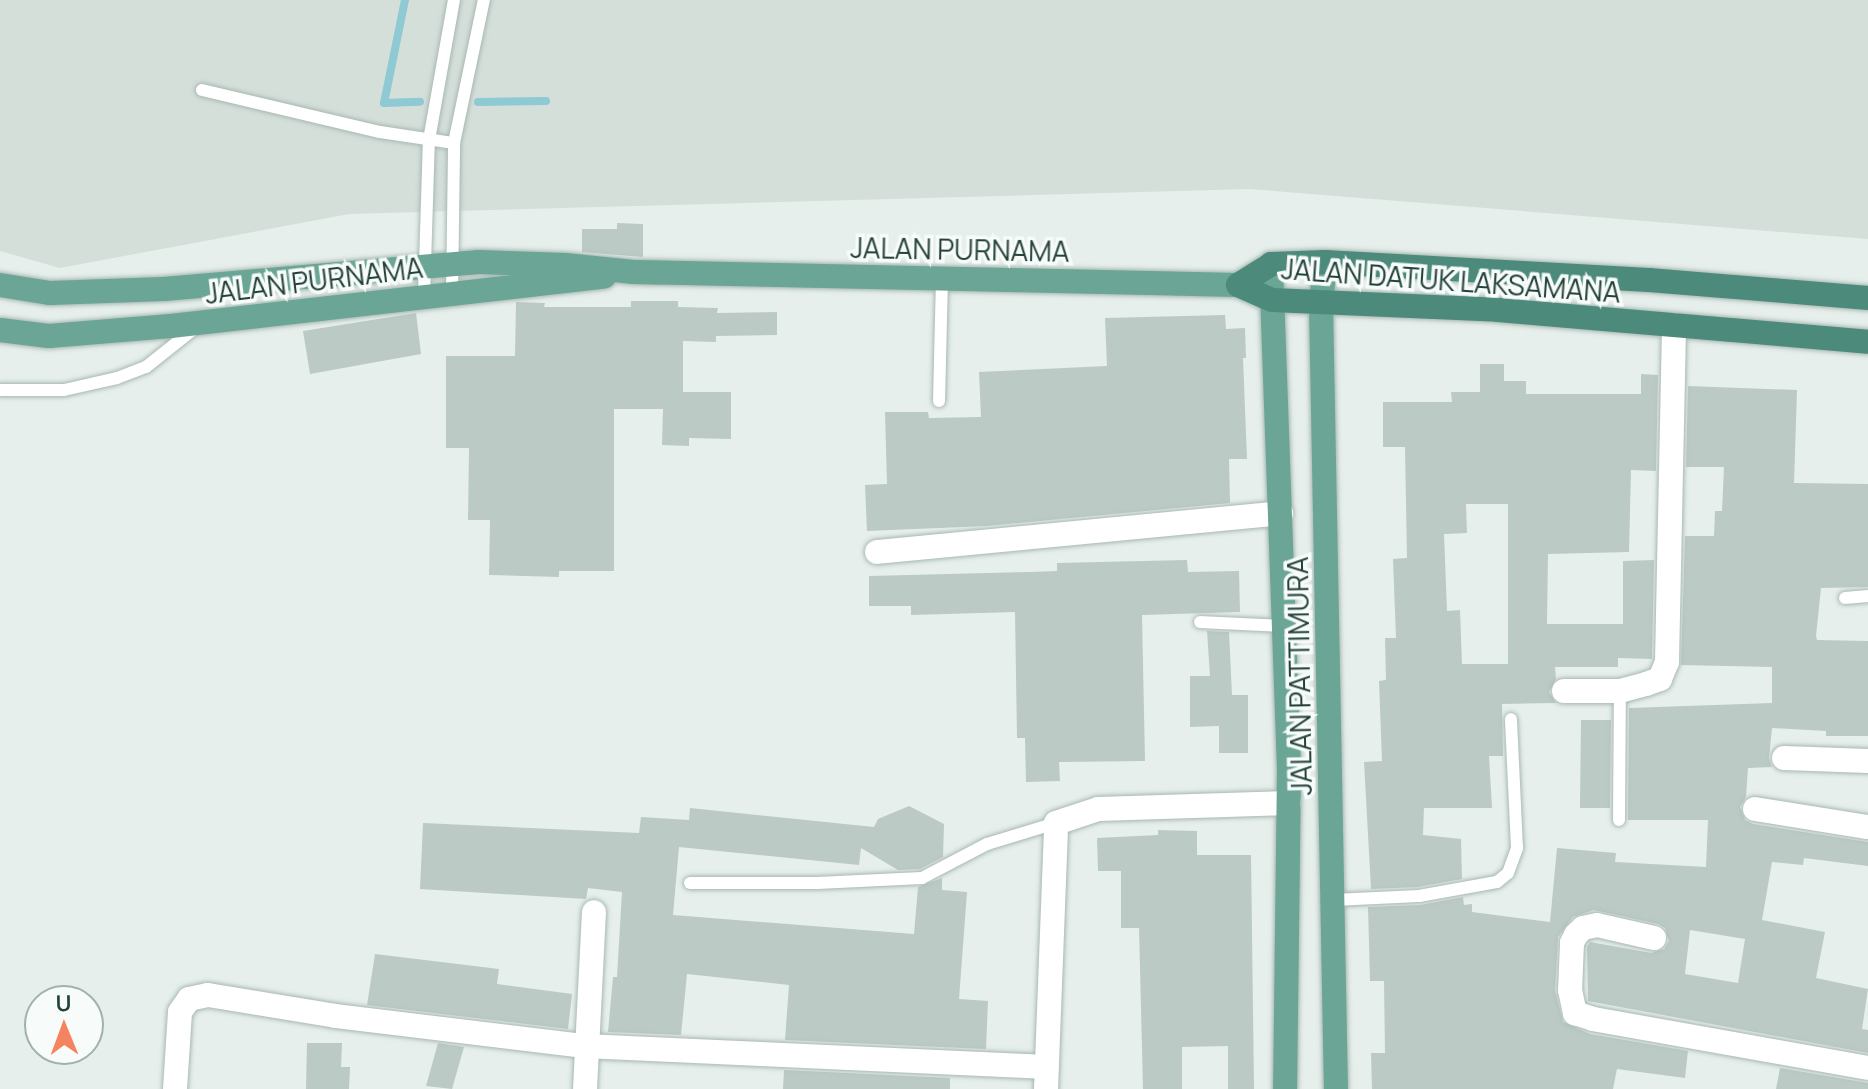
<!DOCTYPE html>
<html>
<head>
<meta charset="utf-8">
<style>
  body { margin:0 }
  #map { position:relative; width:1868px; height:1089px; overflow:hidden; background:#e6efeb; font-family:Manrope,sans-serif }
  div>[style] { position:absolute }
  .built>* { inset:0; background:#d4dfda }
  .stream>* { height:8px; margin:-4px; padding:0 4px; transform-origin:4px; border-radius:4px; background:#8ec9d4 }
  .building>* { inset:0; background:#bbcac4 }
  .roads { filter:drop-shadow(0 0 2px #a8b8b2) drop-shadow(0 0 2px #a8b8b2) }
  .service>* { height:12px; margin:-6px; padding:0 6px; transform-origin:6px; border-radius:6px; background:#fff }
  .minor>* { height:24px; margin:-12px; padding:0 12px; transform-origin:12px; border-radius:12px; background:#fff }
  .primary>* { height:24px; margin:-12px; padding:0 12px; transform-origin:12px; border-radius:12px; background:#6aa596 }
  .trunk>* { height:24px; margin:-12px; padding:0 12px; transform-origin:12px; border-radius:12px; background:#4c8a7c }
  span { translate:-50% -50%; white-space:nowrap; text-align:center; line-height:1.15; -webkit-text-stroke:7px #f7fbf9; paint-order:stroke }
  .street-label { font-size:28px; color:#24423a }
  .north { position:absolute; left:24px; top:985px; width:80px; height:80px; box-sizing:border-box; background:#f7fbf9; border:2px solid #a3b1ad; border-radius:50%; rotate:359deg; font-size:22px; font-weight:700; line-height:32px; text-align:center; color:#24423a }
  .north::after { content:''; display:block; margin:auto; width:28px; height:36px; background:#f4845f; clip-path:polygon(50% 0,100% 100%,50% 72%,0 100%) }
</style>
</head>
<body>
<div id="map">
  <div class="built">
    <div style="clip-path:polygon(0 0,1868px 0,1868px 239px,1249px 189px,349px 214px,60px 268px,0 251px)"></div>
  </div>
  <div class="stream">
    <div style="left:405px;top:0;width:105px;rotate:101.5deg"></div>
    <div style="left:384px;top:103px;width:36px;rotate:-2deg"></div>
    <div style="left:478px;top:102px;width:68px;rotate:-0.8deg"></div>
  </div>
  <div class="building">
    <div style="clip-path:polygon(617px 223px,643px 224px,643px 257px,582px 252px,582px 229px,617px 229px)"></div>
    <div style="clip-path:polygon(631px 301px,678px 301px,678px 307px,718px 308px,717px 313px,777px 312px,777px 335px,716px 336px,716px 342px,683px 341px,683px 392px,731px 392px,731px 439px,689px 438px,689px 446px,662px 445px,663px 409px,614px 409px,614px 571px,559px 571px,559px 577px,489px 575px,490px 520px,468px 520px,469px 448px,446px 448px,446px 356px,515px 356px,516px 302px,545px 303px,544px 307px,631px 307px)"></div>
    <div style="clip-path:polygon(416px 313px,421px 354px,310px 374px,303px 331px)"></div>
    <div style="clip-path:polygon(1225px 315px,1226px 329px,1245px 328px,1246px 358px,1243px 358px,1247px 459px,1229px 459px,1230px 503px,987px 526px,867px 531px,865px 485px,887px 484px,885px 412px,928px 412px,929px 418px,981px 417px,979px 372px,1107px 366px,1105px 318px)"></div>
    <div style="clip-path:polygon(evenodd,1480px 364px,1504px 364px,1504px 381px,1526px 381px,1526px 394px,1641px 394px,1641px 374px,1658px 375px,1656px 471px,1631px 470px,1629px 552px,1548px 554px,1547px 624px,1623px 624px,1623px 561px,1654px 560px,1652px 659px,1618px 658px,1618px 667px,1555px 667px,1556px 679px,1549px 692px,1556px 703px,1502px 704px,1503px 756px,1489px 756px,1492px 808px,1424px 808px,1423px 835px,1461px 839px,1462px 879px,1418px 887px,1371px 889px,1364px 762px,1382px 761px,1379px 681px,1386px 680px,1385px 638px,1396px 638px,1393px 559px,1407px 558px,1405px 447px,1383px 447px,1383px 402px,1452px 402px,1451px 392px,1480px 392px,1480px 364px,1466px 504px,1508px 504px,1508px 664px,1462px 664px,1460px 610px,1447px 611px,1444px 534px,1467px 533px,1466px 504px)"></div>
    <div style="clip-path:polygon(evenodd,1688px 386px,1797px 390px,1794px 483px,1868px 484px,1868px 587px,1821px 588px,1816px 636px,1817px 640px,1868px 641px,1868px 736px,1826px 736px,1826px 731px,1772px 728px,1769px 758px,1772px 767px,1748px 768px,1746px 797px,1740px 807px,1745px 820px,1753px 824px,1868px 842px,1868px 866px,1804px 858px,1803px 865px,1772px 862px,1762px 920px,1825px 932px,1816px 978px,1868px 989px,1862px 1029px,1868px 1030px,1868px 1053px,1588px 1001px,1587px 947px,1590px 942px,1651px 953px,1664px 949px,1669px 941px,1665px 928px,1658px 924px,1594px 910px,1573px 917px,1558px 937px,1555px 990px,1563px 1022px,1590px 1034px,1688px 1051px,1685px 1078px,1617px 1069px,1613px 1089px,1372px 1089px,1371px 1053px,1385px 1053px,1384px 981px,1370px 981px,1368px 907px,1420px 905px,1463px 897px,1464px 905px,1472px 904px,1472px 912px,1550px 922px,1557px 848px,1616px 853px,1615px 862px,1706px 867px,1708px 820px,1628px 820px,1629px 708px,1772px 703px,1772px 667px,1681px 665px,1685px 536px,1714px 536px,1715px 511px,1722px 511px,1724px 467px,1686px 467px,1688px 386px,1690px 930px,1745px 939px,1738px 983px,1685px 974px,1690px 930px)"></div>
    <div style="clip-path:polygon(1187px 560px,1188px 572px,1239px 571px,1240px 612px,1142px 615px,1145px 761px,1059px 762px,1060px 781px,1026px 782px,1025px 738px,1017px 738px,1015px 612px,911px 615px,911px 606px,869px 606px,869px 576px,1031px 572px,1057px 571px,1057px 563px)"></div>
    <div style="clip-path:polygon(1207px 631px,1229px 632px,1232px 695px,1248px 695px,1248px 753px,1219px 753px,1219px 726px,1190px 727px,1190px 676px,1210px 676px)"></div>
    <div style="clip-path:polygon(1581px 720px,1611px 720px,1610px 808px,1580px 808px)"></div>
    <div style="clip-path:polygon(909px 806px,944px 824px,943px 857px,920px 869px,898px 870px,861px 848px,859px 865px,679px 847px,673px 915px,914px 934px,918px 887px,942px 878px,942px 890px,967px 892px,959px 999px,988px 1001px,986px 1049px,785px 1040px,789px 985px,687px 974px,681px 1035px,608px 1032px,613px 977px,617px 977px,622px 892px,588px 888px,586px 899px,420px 889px,423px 823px,639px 833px,641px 817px,689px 820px,690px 808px,874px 827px,878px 819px)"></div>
    <div style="clip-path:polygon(1158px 830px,1197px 831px,1197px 855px,1251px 855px,1254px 1089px,1228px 1089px,1228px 1046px,1182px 1047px,1182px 1089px,1143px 1089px,1139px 928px,1121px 928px,1121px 871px,1098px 871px,1097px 838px,1158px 835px)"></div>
    <div style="clip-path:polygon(375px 954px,499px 969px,497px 984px,572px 994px,568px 1029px,367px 1005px)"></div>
    <div style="clip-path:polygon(307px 1043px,342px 1043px,341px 1067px,350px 1067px,349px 1089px,306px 1089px)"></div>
    <div style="clip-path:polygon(438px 1043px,464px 1047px,452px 1089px,426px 1086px)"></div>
    <div style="clip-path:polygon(1780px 1068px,1868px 1083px,1868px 1089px,1776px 1089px)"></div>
    <div style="clip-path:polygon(784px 1070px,950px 1078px,950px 1089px,783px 1089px)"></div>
  </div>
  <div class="roads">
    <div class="service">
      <div style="left:202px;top:90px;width:183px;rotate:13.3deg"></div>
      <div style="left:380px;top:132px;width:75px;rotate:8.5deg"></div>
      <div style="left:452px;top:294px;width:151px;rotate:-89.2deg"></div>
      <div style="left:454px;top:143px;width:146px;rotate:-78.2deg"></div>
      <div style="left:424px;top:296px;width:156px;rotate:-88.2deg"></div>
      <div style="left:429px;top:140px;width:142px;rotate:-79.9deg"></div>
      <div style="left:0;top:390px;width:64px"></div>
      <div style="left:64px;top:390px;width:54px;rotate:-12.8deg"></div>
      <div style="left:117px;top:378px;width:31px;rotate:-21deg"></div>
      <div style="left:146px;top:367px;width:63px;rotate:-38.5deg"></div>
      <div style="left:939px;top:401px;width:125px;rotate:-88.6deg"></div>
      <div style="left:1845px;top:598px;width:23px;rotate:-5deg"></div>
      <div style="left:1200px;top:622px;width:83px;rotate:2.8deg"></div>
      <div style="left:1619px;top:820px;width:129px;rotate:-89.6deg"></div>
      <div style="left:690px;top:883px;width:127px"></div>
      <div style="left:817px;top:883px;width:105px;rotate:-2.7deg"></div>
      <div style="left:922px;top:878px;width:73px;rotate:-27.6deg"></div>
      <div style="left:987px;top:844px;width:72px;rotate:-16.9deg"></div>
      <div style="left:1333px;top:900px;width:86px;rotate:-2.7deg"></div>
      <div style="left:1419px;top:896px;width:79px;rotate:-10.2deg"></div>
      <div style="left:1497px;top:882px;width:14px;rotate:-39deg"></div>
      <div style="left:1508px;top:873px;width:27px;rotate:-70deg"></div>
      <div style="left:1517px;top:848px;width:129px;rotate:-92.7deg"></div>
    </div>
    <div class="minor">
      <div style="left:877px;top:552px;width:406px;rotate:-5.5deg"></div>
      <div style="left:1564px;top:691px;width:56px"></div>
      <div style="left:1620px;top:691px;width:27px;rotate:-15deg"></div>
      <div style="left:1646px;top:684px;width:15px;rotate:-20deg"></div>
      <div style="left:1660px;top:679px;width:18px;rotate:-68deg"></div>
      <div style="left:1667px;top:662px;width:337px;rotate:-88.8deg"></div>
      <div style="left:1784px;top:758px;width:84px;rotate:2deg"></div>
      <div style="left:1755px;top:809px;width:114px;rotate:9.1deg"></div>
      <div style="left:1654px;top:938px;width:58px;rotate:-167.2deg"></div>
      <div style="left:1597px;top:925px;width:14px;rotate:168deg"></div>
      <div style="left:1583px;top:928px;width:10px;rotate:135deg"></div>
      <div style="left:1576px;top:935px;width:9px;rotate:117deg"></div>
      <div style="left:1572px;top:943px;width:47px;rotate:92.4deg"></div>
      <div style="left:1570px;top:990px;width:24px;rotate:78deg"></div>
      <div style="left:1575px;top:1013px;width:19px;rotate:18deg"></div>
      <div style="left:1593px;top:1019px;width:279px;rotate:10.1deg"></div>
      <div style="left:175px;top:1089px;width:77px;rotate:-86.3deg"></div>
      <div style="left:180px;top:1012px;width:16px;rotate:-55deg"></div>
      <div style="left:189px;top:999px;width:19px;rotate:-12deg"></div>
      <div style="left:208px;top:995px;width:130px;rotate:9.3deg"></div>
      <div style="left:336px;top:1016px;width:251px;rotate:6.9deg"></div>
      <div style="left:585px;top:1046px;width:462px;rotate:2.6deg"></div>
      <div style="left:585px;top:1089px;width:177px;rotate:-87.1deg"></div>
      <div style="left:1046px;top:1089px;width:266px;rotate:-87.8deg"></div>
      <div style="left:1056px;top:823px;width:44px;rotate:-18.4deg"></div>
      <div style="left:1098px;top:809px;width:191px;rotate:-1.8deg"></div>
    </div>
    <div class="primary">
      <div style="left:1325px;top:262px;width:42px;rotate:95.4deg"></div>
      <div style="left:1321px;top:304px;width:785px;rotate:88.91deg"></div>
      <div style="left:1271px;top:264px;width:505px;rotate:87.96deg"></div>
      <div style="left:1289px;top:769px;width:320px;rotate:90.7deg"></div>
      <div style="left:0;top:285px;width:51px;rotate:9.1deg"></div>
      <div style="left:50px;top:293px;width:114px;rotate:-2deg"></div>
      <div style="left:164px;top:289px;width:316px;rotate:-4.9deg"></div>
      <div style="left:479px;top:262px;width:86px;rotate:2deg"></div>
      <div style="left:565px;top:265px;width:69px;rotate:5.8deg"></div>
      <div style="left:634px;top:272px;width:604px;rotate:1.23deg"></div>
      <div style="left:0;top:330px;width:49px;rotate:7deg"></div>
      <div style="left:49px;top:336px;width:122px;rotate:-4.7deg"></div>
      <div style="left:171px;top:326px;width:436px;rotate:-6.5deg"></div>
    </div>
    <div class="trunk">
      <div style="left:1238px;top:285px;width:39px;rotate:-32deg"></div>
      <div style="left:1271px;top:264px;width:54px;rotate:-2.1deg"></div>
      <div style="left:1325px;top:262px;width:324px;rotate:3.2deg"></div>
      <div style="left:1649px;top:280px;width:220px;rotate:4.7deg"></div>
      <div style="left:1238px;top:285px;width:37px;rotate:24deg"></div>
      <div style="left:1272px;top:300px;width:226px;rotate:2.5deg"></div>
      <div style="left:1498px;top:310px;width:371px;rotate:4.9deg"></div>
    </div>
  </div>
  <div class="street-label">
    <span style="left:960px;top:249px;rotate:1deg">JALAN PURNAMA</span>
    <span style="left:314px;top:280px;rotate:-7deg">JALAN PURNAMA</span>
    <span style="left:1451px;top:280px;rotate:4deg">JALAN DATUK LAKSAMANA</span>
    <span style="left:1299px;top:676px;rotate:-91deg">JALAN PATTIMURA</span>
  </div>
  <div class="north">U</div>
</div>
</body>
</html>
